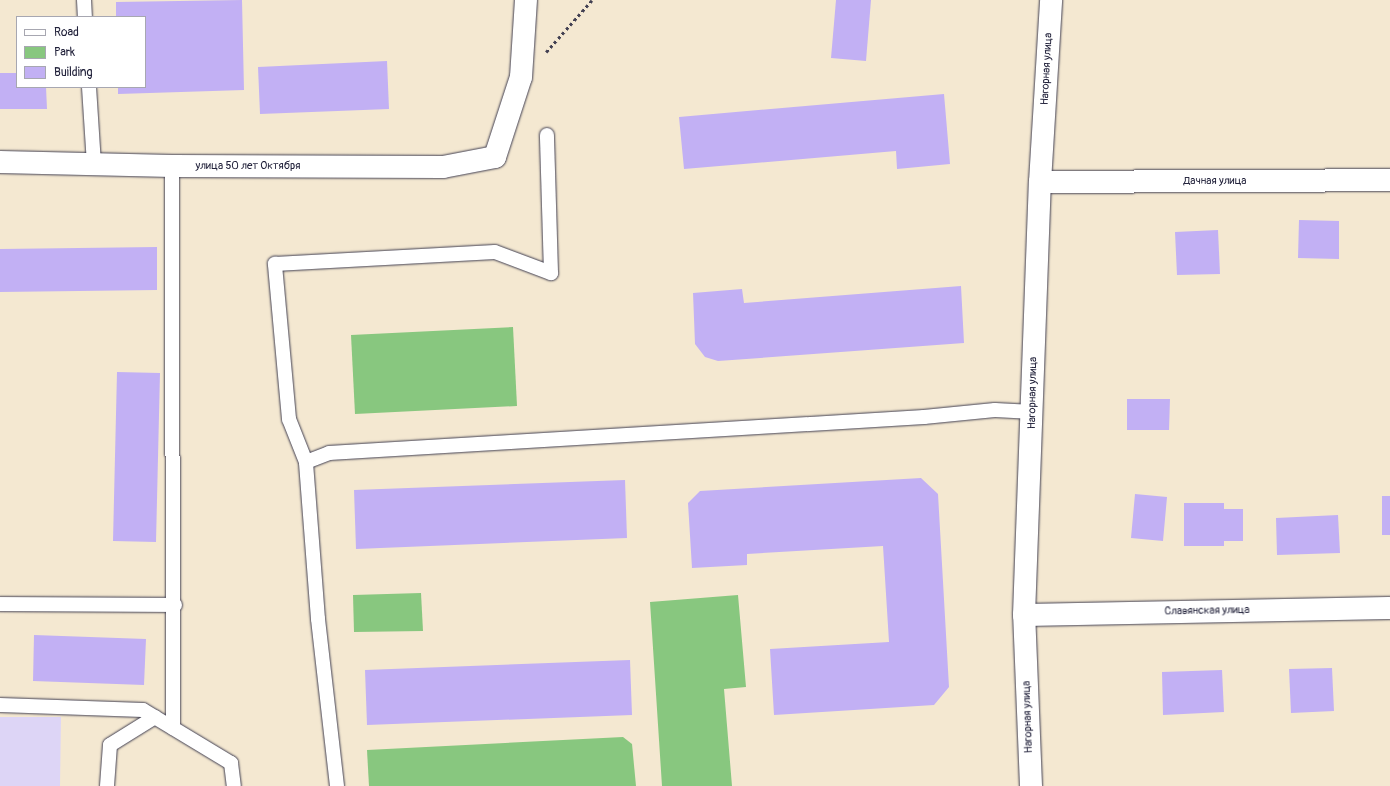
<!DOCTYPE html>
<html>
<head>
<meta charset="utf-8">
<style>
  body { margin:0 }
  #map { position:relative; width:1390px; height:786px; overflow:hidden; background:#f4e8d1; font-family:Pangolin,sans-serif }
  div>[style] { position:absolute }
  .built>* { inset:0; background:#ddd5f6 }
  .green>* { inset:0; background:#88c77f }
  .building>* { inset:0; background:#c2b0f4 }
  .path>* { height:2.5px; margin-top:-1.25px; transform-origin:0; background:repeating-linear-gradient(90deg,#424052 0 3px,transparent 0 6px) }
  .roads { filter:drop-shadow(0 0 1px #424052) drop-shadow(0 0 1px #424052) }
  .service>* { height:14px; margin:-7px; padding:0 7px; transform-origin:7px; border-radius:7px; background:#fff }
  .minor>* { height:22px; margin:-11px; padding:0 11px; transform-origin:11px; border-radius:11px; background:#fff }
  span { translate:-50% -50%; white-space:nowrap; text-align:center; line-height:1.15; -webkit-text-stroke:3px #fff; paint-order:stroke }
  .street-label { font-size:11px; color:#22223b }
  .legend { position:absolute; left:16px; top:16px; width:130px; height:72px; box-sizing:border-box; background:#fff; border:1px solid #a7a7b1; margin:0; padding:5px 7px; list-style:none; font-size:12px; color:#22223b }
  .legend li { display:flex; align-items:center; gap:8px; height:20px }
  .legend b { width:20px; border:1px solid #a7a7b1 }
</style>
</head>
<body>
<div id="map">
  <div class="built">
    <div style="clip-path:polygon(0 717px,61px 717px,60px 786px,0 786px)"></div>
  </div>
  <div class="green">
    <div style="clip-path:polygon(513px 327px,517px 406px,355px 414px,351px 335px)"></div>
    <div style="clip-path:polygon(421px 593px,423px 631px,354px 632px,353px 595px)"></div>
    <div style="clip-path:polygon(738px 595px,746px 687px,724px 689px,732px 786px,662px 786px,650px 602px)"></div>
    <div style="clip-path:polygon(623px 737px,632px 744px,636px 786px,369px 786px,367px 750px)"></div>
  </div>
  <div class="building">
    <div style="clip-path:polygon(242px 0,244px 90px,118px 94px,118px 87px,145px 87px,145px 17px,116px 17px,116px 2px)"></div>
    <div style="clip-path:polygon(836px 0,871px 0,866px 61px,831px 58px)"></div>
    <div style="clip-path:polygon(387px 61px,389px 109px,260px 114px,258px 67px)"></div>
    <div style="clip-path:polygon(0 73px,17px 73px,17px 87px,46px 87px,47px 109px,0 109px)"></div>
    <div style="clip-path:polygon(944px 94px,950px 164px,897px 169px,896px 151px,684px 169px,679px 117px)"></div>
    <div style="clip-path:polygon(1299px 220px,1339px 221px,1339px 259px,1298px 258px)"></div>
    <div style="clip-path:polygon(1218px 230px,1220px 274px,1177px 275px,1175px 232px)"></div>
    <div style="clip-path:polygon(157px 247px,157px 290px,0 292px,0 249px)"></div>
    <div style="clip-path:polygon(961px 286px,964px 343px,718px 361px,705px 357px,695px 344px,693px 293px,742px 289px,744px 303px)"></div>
    <div style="clip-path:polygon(117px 372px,160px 373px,156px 542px,113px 541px)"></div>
    <div style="clip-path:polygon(1127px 399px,1170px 399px,1169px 430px,1127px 430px)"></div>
    <div style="clip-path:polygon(921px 478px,938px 494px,949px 687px,934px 705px,774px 715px,770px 649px,889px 642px,883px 546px,747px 554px,747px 565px,692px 568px,688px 503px,700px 491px)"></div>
    <div style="clip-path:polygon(625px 480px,627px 538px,356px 549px,354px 490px)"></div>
    <div style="clip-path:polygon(1135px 494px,1167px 497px,1163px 541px,1131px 538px)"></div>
    <div style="clip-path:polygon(1382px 496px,1390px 496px,1390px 535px,1382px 535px)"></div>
    <div style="clip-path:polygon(1184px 503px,1224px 503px,1224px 509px,1243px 509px,1243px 541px,1224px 541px,1224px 546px,1184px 546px)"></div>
    <div style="clip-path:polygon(1338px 515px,1340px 553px,1277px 555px,1276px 518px)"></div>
    <div style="clip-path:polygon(34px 635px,146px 639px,144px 685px,33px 681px)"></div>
    <div style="clip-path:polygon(630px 660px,632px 715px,367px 725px,365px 670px)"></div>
    <div style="clip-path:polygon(1332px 668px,1334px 711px,1291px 713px,1289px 669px)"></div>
    <div style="clip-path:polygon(1222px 670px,1224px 712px,1163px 715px,1162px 672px)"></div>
  </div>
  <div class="path">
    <div style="left:546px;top:52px;width:69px;rotate:-48.5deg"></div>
  </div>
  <div class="roads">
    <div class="service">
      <div style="left:84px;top:0;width:17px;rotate:87deg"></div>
      <div style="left:89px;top:87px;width:77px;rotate:86.3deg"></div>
      <div style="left:172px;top:166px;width:562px;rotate:89.9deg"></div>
      <div style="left:306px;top:462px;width:25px;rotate:-21deg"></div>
      <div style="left:329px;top:453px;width:596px;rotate:-3.46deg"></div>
      <div style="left:924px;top:417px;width:71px;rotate:-5.6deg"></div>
      <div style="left:995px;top:410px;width:38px;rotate:3deg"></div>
      <div style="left:0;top:604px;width:175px;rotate:0.3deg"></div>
      <div style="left:0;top:705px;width:143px;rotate:2deg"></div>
      <div style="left:143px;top:710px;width:103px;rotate:31.1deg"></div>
      <div style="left:231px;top:763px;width:23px;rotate:83deg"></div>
      <div style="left:107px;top:786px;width:41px;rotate:-85.8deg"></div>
      <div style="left:110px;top:745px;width:53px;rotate:-31.9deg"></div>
      <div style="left:337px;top:786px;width:168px;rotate:-96.5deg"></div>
      <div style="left:318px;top:619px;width:157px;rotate:-94.4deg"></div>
      <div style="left:306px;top:462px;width:46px;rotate:-111.6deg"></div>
      <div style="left:289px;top:419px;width:156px;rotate:-95.2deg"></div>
      <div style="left:275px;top:264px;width:220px;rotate:-3.1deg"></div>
      <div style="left:495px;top:252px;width:60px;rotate:20.6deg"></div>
      <div style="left:551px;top:273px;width:138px;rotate:-91.7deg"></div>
    </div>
    <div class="minor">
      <div style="left:0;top:162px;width:172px;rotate:1.3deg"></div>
      <div style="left:172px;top:166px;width:271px;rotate:0.2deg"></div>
      <div style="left:443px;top:167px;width:53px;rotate:-10.9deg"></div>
      <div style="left:495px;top:157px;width:84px;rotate:-72deg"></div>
      <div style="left:521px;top:77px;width:77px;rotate:-86.3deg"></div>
      <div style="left:1040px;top:182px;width:350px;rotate:-0.3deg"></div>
      <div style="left:1024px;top:615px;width:366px;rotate:-1.1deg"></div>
      <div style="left:1031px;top:786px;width:171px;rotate:-92.3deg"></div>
      <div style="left:1024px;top:615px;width:433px;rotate:-87.9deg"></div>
      <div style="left:1040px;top:182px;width:182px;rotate:-86.5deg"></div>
    </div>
  </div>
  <div class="street-label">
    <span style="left:1047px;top:69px;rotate:-87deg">Нагорная улица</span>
    <span style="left:248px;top:166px">улица 50 лет Октября</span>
    <span style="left:1215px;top:181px">Дачная улица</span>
    <span style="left:1033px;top:393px;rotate:-89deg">Нагорная улица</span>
    <span style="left:1207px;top:611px;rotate:-1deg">Славянская улица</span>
    <span style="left:1028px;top:717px;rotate:-92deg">Нагорная улица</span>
  </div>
  <ul class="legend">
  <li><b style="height:5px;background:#fff"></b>Road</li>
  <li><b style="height:11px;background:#88c77f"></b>Park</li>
  <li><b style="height:11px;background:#c2b0f4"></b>Building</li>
  </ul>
</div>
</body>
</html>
